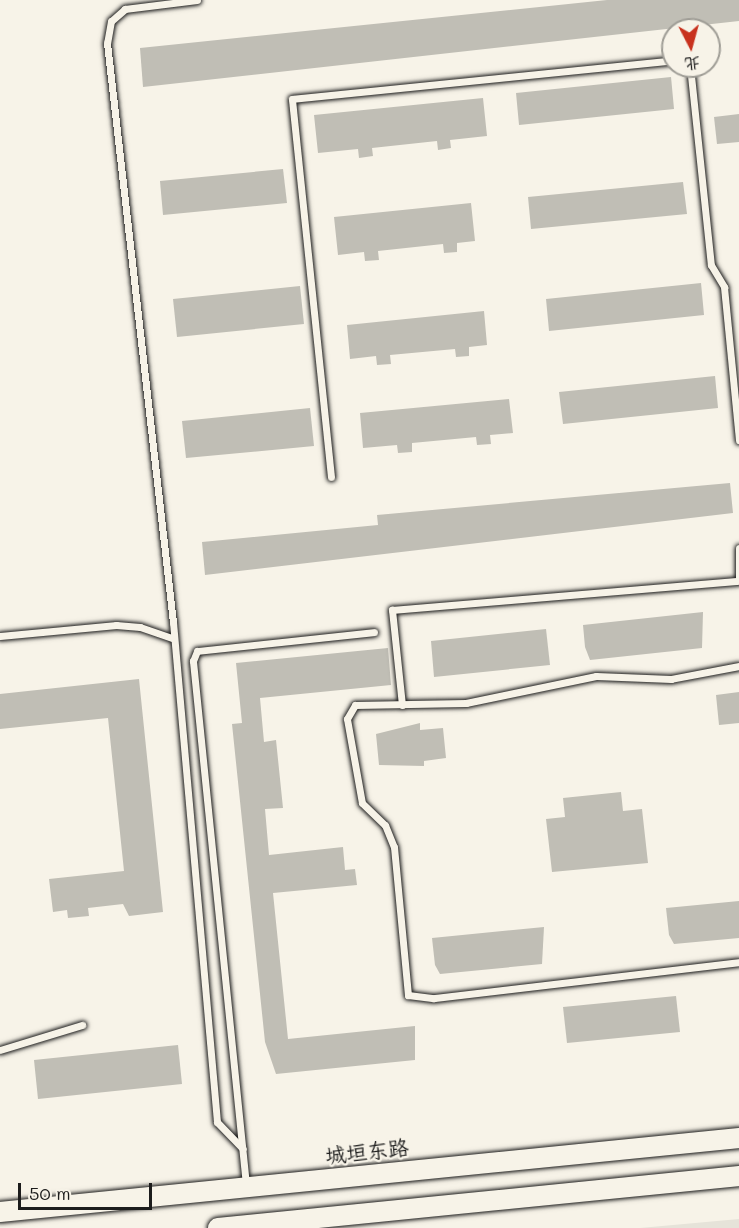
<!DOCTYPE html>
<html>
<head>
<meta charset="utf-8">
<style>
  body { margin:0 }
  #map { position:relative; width:739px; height:1228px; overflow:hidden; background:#f7f3e8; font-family:Mali,"LXGW WenKai TC",sans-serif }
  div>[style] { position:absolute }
  .built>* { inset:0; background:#e6e3d9 }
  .building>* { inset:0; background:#c0beb5 }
  .roads { filter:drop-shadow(0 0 2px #1c1c1c) drop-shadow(0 0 2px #1c1c1c) }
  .service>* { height:7px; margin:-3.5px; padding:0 3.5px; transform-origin:3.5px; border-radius:3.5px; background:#f7f3e8 }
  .secondary>* { height:20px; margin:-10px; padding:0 10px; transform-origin:10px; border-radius:10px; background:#f7f3e8 }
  span { translate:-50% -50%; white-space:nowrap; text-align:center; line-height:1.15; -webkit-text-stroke:4.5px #f7f3e8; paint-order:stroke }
  .street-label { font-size:21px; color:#1c1c1c }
  .north { position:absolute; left:661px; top:18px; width:60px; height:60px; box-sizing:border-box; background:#f7f3e8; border:2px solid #9f9d96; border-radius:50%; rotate:174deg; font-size:16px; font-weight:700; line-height:24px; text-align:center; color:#1c1c1c }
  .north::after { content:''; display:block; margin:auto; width:21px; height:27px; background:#c8321e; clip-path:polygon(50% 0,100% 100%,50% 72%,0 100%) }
  .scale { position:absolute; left:18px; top:1183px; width:134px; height:27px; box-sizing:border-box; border:3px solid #1c1c1c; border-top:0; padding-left:8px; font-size:18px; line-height:21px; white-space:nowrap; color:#1c1c1c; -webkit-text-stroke:4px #f7f3e8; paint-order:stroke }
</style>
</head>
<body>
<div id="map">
  <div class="built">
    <div style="clip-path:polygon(739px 1219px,739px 1228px,640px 1228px)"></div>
  </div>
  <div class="building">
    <div style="clip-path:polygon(607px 0,739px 0,739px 21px,143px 87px,140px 48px)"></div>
    <div style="clip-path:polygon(671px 77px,674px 109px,519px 125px,516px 93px)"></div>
    <div style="clip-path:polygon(483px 98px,487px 136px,450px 140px,451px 148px,438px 150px,437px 141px,372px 148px,373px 156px,359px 158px,358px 149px,318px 153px,314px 115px)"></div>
    <div style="clip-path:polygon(739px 114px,739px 142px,717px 144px,714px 117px)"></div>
    <div style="clip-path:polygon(283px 169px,287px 203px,163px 215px,160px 181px)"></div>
    <div style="clip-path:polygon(683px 182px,687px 214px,531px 229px,528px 197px)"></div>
    <div style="clip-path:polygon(471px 203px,475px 241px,457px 243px,457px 252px,444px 253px,443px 244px,378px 251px,379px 260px,365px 261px,364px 252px,338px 255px,334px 217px)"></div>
    <div style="clip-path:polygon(701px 283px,704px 315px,549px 331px,546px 299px)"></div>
    <div style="clip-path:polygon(300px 286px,304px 324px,177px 337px,173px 299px)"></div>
    <div style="clip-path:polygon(484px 311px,487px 345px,469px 347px,469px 356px,456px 357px,455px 349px,390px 355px,391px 364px,377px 365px,376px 356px,350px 359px,347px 325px)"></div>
    <div style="clip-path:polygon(715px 376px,718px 408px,563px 424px,559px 392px)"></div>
    <div style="clip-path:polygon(509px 399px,513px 433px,490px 435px,491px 444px,477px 445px,476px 437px,412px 443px,412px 452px,398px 453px,397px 445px,363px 448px,360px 413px)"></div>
    <div style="clip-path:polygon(310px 408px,314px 446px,186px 458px,182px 421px)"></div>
    <div style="clip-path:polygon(730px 483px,733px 513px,205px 575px,202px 542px,378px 525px,377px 515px)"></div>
    <div style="clip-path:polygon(703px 612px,702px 648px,590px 660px,585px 647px,583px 625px)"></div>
    <div style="clip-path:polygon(546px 629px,550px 665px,434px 677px,431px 641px)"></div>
    <div style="clip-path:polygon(388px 648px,391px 685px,260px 698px,264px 742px,276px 740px,283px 808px,265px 809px,269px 855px,343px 847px,345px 870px,355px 869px,357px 885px,273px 893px,288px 1039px,415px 1026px,415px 1060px,276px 1074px,265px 1042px,232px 724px,242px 723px,236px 663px)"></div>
    <div style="clip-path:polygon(139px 679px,163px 912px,129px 916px,123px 904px,88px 908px,89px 916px,68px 918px,67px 910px,53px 912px,49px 879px,124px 871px,108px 718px,0 729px,0 694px)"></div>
    <div style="clip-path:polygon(739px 692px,739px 723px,719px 725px,716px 695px)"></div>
    <div style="clip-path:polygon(420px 723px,420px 730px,443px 728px,446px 758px,424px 761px,424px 766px,379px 765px,376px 734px)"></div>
    <div style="clip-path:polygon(621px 792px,623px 811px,642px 809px,648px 863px,552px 872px,546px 819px,565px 817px,563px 798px)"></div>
    <div style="clip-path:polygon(739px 901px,739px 938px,674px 944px,669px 935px,666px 908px)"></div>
    <div style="clip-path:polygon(544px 927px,542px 964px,440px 974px,435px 965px,432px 938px)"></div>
    <div style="clip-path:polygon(676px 996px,680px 1032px,567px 1043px,563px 1007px)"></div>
    <div style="clip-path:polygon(178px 1045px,182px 1084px,38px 1099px,34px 1060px)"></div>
  </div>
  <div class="roads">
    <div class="service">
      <div style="left:197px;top:0;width:73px;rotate:172.9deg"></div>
      <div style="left:125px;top:9px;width:18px;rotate:139deg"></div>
      <div style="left:111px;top:21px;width:22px;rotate:100deg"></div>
      <div style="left:107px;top:43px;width:583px;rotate:83.5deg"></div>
      <div style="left:173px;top:622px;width:502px;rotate:84.97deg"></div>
      <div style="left:217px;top:1122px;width:37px;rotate:46deg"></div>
      <div style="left:690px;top:66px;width:200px;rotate:84deg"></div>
      <div style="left:711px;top:265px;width:26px;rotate:59deg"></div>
      <div style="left:724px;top:287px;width:154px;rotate:84.4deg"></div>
      <div style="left:331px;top:477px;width:380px;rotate:-95.9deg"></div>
      <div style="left:292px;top:99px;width:383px;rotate:-5.8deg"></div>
      <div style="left:739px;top:548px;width:32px;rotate:90deg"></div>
      <div style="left:0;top:636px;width:117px;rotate:-5.4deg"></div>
      <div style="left:116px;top:625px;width:24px;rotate:5deg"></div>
      <div style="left:140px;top:627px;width:36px;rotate:19deg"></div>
      <div style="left:739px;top:666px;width:69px;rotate:169.2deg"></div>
      <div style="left:671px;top:679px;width:75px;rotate:-177.7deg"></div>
      <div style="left:596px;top:676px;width:133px;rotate:168.3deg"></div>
      <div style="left:466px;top:703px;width:111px;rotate:179deg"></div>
      <div style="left:355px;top:705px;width:16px;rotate:120deg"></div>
      <div style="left:347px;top:719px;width:85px;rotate:79.9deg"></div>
      <div style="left:362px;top:803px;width:32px;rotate:44deg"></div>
      <div style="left:385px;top:825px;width:24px;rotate:68deg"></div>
      <div style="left:394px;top:847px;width:149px;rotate:84.6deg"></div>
      <div style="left:408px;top:995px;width:26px;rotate:7deg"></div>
      <div style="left:434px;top:998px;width:307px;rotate:-6.7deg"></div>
      <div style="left:402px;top:705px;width:96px;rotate:-96deg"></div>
      <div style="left:392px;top:610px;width:348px;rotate:-4.8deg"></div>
      <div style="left:0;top:1050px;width:86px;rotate:-17deg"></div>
      <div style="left:246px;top:1185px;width:527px;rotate:-95.78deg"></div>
      <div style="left:193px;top:661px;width:11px;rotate:-68deg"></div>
      <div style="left:197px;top:651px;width:178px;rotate:-6.1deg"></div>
    </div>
    <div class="secondary">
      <div style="left:0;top:1212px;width:743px;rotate:-5.72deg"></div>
      <div style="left:218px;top:1228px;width:524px;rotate:-5.7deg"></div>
    </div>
  </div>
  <div class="street-label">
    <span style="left:367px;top:1151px;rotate:-6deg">城垣东路</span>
  </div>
  <div class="north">北</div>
  <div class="scale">50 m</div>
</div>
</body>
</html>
